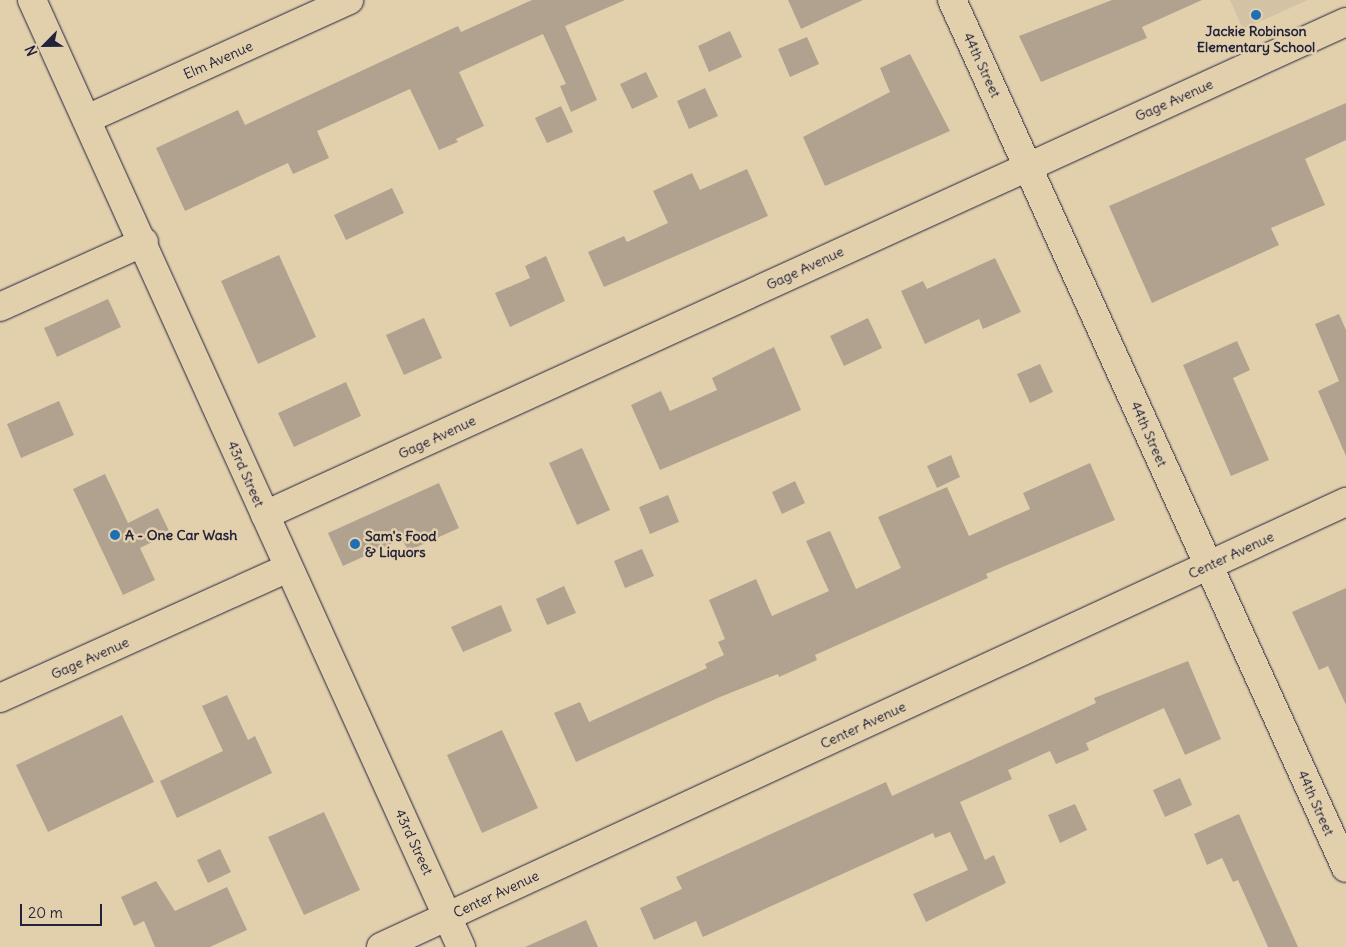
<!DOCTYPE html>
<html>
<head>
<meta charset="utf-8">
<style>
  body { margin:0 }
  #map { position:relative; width:1346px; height:947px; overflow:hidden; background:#e2d0ad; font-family:Delius,sans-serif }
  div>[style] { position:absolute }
  .built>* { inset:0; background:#d3c2a4 }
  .building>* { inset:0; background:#b0a28f }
  .roads { filter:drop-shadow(0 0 1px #22223b) drop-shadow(0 0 1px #22223b) }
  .minor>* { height:28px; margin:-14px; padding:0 14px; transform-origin:14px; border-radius:14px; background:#e2d0ad }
  .primary>* { height:28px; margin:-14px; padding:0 14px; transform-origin:14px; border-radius:14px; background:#e2d0ad }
  .dots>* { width:14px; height:14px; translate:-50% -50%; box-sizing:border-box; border:2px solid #e2d0ad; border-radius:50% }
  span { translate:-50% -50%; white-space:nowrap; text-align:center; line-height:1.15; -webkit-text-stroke:5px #e2d0ad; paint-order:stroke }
  .poi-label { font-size:14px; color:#22223b; font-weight:700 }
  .left { translate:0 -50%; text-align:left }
  .street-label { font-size:14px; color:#22223b }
  .north { position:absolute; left:20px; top:20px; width:50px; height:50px; -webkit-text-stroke:4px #e2d0ad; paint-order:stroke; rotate:247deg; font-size:14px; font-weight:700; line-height:20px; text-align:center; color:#22223b }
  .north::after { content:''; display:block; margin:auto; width:18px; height:22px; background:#22223b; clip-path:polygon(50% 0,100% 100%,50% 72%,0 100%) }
  .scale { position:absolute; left:20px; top:904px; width:82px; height:22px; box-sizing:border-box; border:2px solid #22223b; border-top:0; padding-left:6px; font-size:15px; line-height:18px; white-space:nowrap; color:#22223b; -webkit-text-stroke:4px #e2d0ad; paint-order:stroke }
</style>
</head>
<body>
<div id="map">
  <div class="built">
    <div style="clip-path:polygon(1230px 0,1308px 0,1243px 29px)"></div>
  </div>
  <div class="building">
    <div style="clip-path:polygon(532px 0,625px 0,565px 26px,597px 100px,571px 112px,560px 86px,566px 84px,543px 34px,459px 72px,484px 126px,456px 139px,458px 142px,439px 150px,410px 89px,317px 131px,329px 158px,293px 174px,288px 163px,185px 211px,156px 148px,238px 110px,245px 125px,458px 26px,461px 32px)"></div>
    <div style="clip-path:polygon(788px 0,863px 0,801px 29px)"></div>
    <div style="clip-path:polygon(1112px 0,1202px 0,1142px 27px,1147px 38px,1041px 82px,1019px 36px)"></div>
    <div style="clip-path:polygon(730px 31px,742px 57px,709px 72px,698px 46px)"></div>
    <div style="clip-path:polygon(807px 37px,819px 64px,790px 77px,778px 49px)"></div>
    <div style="clip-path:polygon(910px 54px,950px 131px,825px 186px,803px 137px,890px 92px,880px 68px)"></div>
    <div style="clip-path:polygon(646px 72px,658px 97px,632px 109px,620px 84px)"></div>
    <div style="clip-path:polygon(705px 88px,718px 116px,689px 129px,677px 101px)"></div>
    <div style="clip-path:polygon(1346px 103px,1346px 140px,1305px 159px,1325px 205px,1271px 228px,1279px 245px,1152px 303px,1109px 206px)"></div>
    <div style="clip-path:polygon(561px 106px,573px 132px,547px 143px,535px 118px)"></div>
    <div style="clip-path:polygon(747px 169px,768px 216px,604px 287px,588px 252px,624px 236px,627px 242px,668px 223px,653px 191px,692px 173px,700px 190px)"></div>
    <div style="clip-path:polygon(392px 188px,404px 213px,346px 240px,334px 215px)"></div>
    <div style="clip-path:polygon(279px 255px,316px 337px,258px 364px,221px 281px)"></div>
    <div style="clip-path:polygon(546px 256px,565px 301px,510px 327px,495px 293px,530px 278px,525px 266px)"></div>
    <div style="clip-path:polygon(995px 258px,1021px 312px,983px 329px,979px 319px,925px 344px,901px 291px,923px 281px,927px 289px)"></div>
    <div style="clip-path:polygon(108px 299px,121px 327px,57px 357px,44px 328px)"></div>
    <div style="clip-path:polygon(1339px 314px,1346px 330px,1346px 456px,1318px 391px,1339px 381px,1315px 324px)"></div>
    <div style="clip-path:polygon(424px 318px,442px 358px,404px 375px,386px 335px)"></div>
    <div style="clip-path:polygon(868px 318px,882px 348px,844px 366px,830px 336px)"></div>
    <div style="clip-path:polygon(1237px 341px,1250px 370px,1233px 378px,1269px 460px,1231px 476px,1183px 365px)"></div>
    <div style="clip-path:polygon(774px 347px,801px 410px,660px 470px,631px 405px,661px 391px,670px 411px,717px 390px,712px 378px)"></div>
    <div style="clip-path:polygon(1040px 364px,1053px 392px,1030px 403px,1017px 374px)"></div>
    <div style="clip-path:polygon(346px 382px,361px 416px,294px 447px,278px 413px)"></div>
    <div style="clip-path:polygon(59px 401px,74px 435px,21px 458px,7px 424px)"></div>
    <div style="clip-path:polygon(582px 448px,610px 510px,577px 525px,549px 463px)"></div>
    <div style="clip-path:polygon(951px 455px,960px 477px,937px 488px,927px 466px)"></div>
    <div style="clip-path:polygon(1090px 463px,1115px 520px,986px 574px,988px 578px,815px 655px,817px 660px,779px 677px,778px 674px,720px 697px,576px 762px,554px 713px,580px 702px,589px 722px,707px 668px,705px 664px,724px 655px,718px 642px,725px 639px,709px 600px,756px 579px,772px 616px,829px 591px,806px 541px,830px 531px,856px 589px,901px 568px,878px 517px,947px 487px,969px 536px,1030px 509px,1023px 493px)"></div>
    <div style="clip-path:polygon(105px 474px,128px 523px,158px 508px,170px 533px,140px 548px,155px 580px,123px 595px,73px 489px)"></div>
    <div style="clip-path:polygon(795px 481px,805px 503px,782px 514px,772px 492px)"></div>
    <div style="clip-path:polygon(439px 483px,459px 528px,408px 551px,402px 539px,343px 566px,328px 533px)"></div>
    <div style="clip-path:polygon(668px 495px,679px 522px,650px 534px,639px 507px)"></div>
    <div style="clip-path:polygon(642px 549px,654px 576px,625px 588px,614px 561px)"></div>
    <div style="clip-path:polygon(564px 586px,576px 613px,547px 625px,536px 599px)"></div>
    <div style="clip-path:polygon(1346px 588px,1346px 705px,1328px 666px,1319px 670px,1292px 612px)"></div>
    <div style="clip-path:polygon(501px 605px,512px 631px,463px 652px,451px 627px)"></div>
    <div style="clip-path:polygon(1188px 661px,1221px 739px,1185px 755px,1164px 708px,1086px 743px,1089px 750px,1056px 764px,1050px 751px,1008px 770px,1012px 779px,960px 802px,985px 860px,994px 855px,1006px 883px,926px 922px,913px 894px,968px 870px,950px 832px,935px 838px,933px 833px,703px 937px,696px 921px,654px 940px,640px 908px,682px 889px,676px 877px,886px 782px,892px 796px,1096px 703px,1094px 698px)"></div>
    <div style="clip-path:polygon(227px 695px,248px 740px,255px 736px,272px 773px,177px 818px,160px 781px,223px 751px,202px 706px)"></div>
    <div style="clip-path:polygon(122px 715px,154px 782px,48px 832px,16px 765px)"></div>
    <div style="clip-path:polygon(502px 730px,538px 808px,482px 833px,447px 755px)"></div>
    <div style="clip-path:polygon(1180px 778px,1192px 805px,1165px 817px,1153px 790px)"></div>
    <div style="clip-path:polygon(1075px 804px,1087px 830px,1060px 843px,1048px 815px)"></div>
    <div style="clip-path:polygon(324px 812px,360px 890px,304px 915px,268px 837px)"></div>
    <div style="clip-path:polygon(1239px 814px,1263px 869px,1298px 947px,1268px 947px,1238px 880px,1233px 882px,1222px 858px,1207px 865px,1194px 834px)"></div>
    <div style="clip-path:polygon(220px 849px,231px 872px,208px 883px,197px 860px)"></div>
    <div style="clip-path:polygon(156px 881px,175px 911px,227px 887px,247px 930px,210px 947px,155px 947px,144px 921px,134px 926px,121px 897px)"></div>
    <div style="clip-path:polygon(586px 920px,598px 947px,525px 947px)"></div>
  </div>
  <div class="roads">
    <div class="minor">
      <div style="left:952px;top:0;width:953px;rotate:65.59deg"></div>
      <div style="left:87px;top:119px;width:288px;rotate:-24.4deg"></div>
      <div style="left:0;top:307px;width:158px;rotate:-24.3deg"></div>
      <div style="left:265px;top:515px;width:1188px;rotate:-24.52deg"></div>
      <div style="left:0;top:698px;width:316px;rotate:-24.3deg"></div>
      <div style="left:381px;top:947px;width:1063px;rotate:-24.76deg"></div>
    </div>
    <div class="primary">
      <div style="left:32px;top:0;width:1040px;rotate:65.63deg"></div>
    </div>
  </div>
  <div class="dots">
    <div style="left:1256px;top:15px;background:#1f6fb2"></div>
    <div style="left:115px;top:535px;background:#1f6fb2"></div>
    <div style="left:355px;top:544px;background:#1f6fb2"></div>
  </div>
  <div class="poi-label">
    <span style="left:1256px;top:39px">Jackie Robinson<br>Elementary School</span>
    <span class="left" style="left:125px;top:535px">A - One Car Wash</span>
    <span class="left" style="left:365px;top:544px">Sam's Food<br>&amp; Liquors</span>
  </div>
  <div class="street-label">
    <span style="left:218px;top:60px;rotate:-24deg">Elm Avenue</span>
    <span style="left:982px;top:65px;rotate:65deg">44th Street</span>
    <span style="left:1174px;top:100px;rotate:-24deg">Gage Avenue</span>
    <span style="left:805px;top:268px;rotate:-25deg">Gage Avenue</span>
    <span style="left:1149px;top:434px;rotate:66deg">44th Street</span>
    <span style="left:437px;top:437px;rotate:-25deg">Gage Avenue</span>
    <span style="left:246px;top:474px;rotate:66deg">43rd Street</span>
    <span style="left:1231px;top:555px;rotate:-25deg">Center Avenue</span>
    <span style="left:90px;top:658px;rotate:-24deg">Gage Avenue</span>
    <span style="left:863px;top:725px;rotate:-25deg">Center Avenue</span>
    <span style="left:1316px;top:803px;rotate:66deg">44th Street</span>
    <span style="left:414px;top:842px;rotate:65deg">43rd Street</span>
    <span style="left:496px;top:894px;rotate:-25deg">Center Avenue</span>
  </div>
  <div class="north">N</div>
  <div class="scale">20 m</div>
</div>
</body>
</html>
